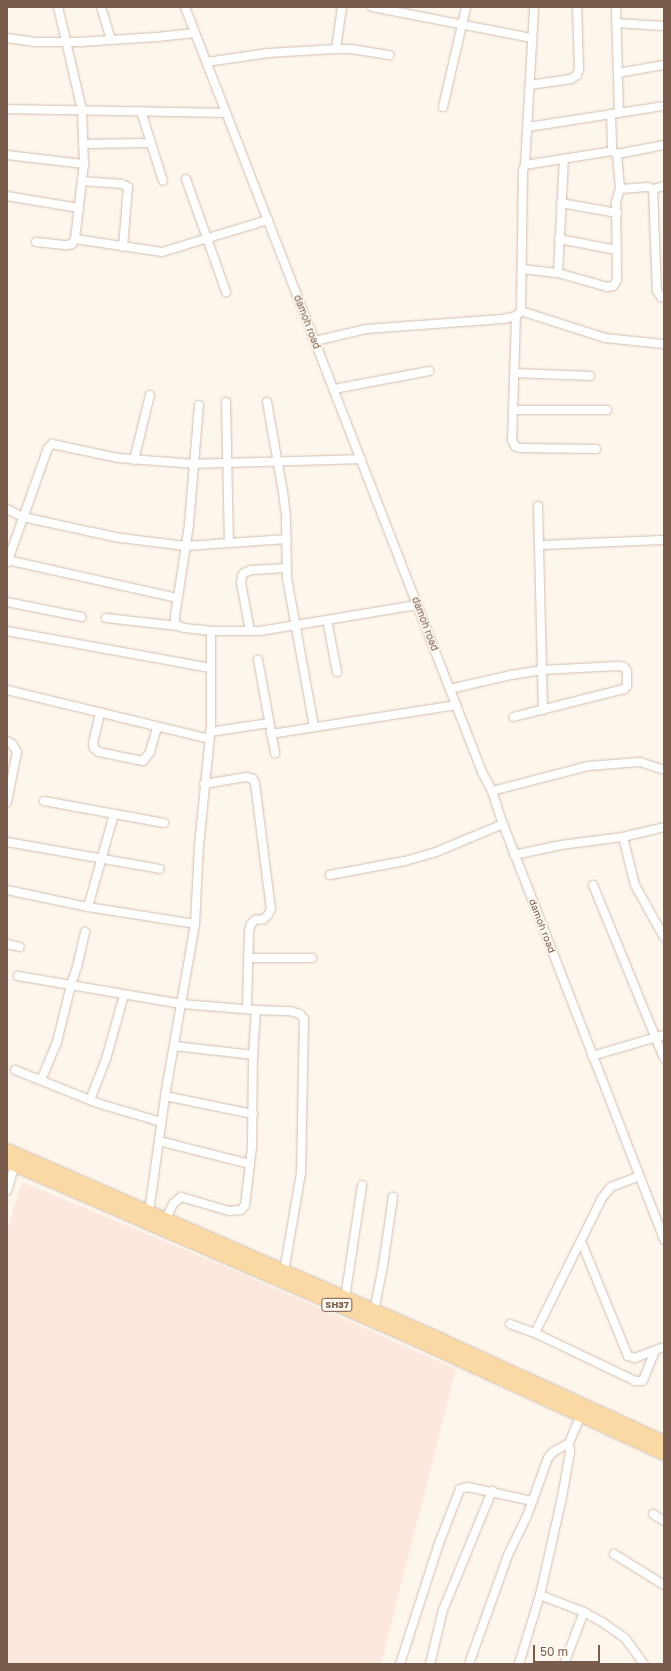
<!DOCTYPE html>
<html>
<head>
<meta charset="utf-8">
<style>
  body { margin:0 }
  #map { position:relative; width:671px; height:1671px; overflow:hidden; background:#fdf6ec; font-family:"Golos Text",sans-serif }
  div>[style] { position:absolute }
  .commercial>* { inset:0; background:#fde8e0 }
  .roads { filter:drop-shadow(0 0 1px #d1beb0) drop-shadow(0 0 1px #d1beb0) }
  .minor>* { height:8px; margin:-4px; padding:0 4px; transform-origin:4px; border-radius:4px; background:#fff }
  .primary>* { height:13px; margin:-6.5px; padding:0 6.5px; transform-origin:6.5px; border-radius:6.5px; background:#fbd9a5 }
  span { translate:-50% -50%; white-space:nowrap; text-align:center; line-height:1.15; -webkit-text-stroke:3px #fffaf3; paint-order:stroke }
  .shield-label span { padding:1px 3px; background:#fffaf3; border:1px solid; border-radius:3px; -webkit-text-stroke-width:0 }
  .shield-label { font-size:9px; color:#7a5c4d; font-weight:700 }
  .street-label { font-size:10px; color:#7a5c4d }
  .frame { position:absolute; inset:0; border:8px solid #7a5c4d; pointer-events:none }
  .scale { position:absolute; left:533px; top:1645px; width:67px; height:18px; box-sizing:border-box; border:2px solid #7a5c4d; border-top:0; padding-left:5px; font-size:12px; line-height:14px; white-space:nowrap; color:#7a5c4d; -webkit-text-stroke:3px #fffaf3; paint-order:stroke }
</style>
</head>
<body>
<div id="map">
  <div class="commercial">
    <div style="clip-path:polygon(22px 1182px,238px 1272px,456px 1369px,381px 1664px,7px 1664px,7px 1230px)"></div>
  </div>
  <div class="roads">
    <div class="minor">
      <div style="left:101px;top:7px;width:34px;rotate:73deg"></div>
      <div style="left:185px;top:7px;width:821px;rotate:68.78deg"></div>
      <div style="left:482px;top:772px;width:21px;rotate:62deg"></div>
      <div style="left:492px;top:791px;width:35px;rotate:72deg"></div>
      <div style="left:503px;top:824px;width:446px;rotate:68.8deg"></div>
      <div style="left:372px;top:7px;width:163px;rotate:11deg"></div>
      <div style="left:616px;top:7px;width:106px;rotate:88.4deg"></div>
      <div style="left:616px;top:23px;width:48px;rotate:3.6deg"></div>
      <div style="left:7px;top:38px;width:27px;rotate:8deg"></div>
      <div style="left:34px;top:42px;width:46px"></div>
      <div style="left:80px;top:42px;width:77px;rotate:-3.7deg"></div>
      <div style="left:157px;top:37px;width:38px;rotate:-6deg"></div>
      <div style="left:336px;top:49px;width:42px;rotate:-81.9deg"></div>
      <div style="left:207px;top:62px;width:62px;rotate:-8.4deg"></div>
      <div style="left:268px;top:53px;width:68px;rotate:-3.4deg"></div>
      <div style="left:336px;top:49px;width:15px"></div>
      <div style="left:351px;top:49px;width:39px;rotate:9deg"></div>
      <div style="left:618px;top:73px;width:47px;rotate:-9.9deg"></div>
      <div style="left:530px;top:85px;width:41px;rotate:-8.3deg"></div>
      <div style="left:571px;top:79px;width:7px;rotate:-34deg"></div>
      <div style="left:577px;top:75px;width:6px;rotate:-72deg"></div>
      <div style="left:579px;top:69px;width:62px;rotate:-91.8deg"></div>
      <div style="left:443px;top:107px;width:103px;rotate:-77deg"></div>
      <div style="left:7px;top:109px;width:219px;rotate:1deg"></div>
      <div style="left:141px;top:111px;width:73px;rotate:72.6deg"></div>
      <div style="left:611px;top:114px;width:37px;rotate:88deg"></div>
      <div style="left:528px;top:127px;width:138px;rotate:-8.8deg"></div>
      <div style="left:83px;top:144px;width:68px;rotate:-0.8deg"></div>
      <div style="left:617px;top:154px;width:48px;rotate:-10.8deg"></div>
      <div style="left:7px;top:155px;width:78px;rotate:6.7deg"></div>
      <div style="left:525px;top:165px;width:158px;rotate:-86.7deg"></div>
      <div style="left:186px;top:179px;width:120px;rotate:70.5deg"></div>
      <div style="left:82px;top:181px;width:40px;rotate:4.3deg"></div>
      <div style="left:122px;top:184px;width:7px;rotate:27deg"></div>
      <div style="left:128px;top:187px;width:60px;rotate:94.8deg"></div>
      <div style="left:653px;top:189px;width:11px;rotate:-15deg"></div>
      <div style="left:7px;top:196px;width:73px;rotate:9.5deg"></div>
      <div style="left:561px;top:203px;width:57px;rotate:10.1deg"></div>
      <div style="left:75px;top:239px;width:88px;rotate:8.5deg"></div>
      <div style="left:162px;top:252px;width:111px;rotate:-16.8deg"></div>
      <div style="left:559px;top:239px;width:59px;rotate:10.7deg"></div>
      <div style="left:36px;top:242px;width:31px;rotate:6deg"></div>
      <div style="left:67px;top:245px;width:5px;rotate:-11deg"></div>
      <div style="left:72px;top:244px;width:6px;rotate:-59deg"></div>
      <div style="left:75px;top:239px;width:76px;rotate:-83.2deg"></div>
      <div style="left:84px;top:164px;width:54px;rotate:-92.1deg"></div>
      <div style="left:82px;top:110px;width:106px;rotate:-103.1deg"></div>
      <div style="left:523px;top:269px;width:35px;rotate:7deg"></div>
      <div style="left:558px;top:273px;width:51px;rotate:15.9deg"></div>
      <div style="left:607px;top:287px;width:6px;rotate:-9deg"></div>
      <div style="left:613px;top:286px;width:7px;rotate:-56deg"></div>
      <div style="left:617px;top:280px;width:78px;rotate:-90.7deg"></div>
      <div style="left:616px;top:202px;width:14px;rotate:-73deg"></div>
      <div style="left:558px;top:273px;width:114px;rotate:-87deg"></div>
      <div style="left:521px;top:311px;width:88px;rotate:17.8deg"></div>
      <div style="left:605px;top:338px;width:59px;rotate:5.8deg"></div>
      <div style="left:516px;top:316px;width:124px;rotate:91.8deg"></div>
      <div style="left:512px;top:440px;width:7px;rotate:63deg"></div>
      <div style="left:515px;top:446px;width:5px;rotate:22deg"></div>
      <div style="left:520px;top:448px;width:76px;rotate:0.8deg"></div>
      <div style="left:315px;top:341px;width:52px;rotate:-13.2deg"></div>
      <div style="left:366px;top:329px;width:137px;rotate:-4.2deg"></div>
      <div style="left:503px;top:319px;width:13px;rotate:-13deg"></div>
      <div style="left:516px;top:316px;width:7px;rotate:-45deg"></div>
      <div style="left:521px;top:311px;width:141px;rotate:-89.2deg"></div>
      <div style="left:523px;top:170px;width:5px;rotate:-68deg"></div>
      <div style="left:525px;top:165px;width:88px;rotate:-9.1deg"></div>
      <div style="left:612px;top:151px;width:6px;rotate:31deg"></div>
      <div style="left:617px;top:154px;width:35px;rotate:85deg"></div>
      <div style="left:620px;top:189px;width:28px;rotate:-4deg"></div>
      <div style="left:648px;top:187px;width:5px;rotate:22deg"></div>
      <div style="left:653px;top:189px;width:102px;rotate:87.8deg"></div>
      <div style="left:657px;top:291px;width:7px;rotate:56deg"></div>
      <div style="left:661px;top:297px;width:3px;rotate:18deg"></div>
      <div style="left:514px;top:373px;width:76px;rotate:2.3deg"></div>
      <div style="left:334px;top:389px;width:97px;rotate:-10.7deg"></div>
      <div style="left:226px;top:402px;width:141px;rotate:88.8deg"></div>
      <div style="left:267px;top:402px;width:91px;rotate:79.9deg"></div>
      <div style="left:283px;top:492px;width:25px;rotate:83deg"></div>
      <div style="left:286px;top:517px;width:61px;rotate:89.1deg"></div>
      <div style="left:287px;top:578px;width:151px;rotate:79.7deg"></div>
      <div style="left:199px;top:405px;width:120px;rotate:94.8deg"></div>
      <div style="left:189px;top:525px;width:93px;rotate:98.7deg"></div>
      <div style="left:175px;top:617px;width:5px;rotate:90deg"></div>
      <div style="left:175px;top:622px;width:5px;rotate:53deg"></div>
      <div style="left:178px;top:626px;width:6px;rotate:18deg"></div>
      <div style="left:184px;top:628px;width:27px;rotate:6deg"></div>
      <div style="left:211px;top:631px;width:49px"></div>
      <div style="left:260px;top:631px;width:159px;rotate:-9.4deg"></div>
      <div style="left:513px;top:410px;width:94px"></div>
      <div style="left:134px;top:460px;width:67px;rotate:-76.2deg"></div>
      <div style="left:538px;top:506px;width:204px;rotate:88.6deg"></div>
      <div style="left:7px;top:509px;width:18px;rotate:27deg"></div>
      <div style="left:23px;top:517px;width:71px;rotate:12.3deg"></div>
      <div style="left:92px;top:532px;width:30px;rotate:12deg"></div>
      <div style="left:121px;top:538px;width:65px;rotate:7deg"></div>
      <div style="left:186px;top:546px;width:101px;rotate:-4deg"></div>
      <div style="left:539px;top:545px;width:125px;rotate:-2.3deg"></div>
      <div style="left:7px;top:560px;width:174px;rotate:12.6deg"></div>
      <div style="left:7px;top:563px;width:122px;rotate:-70.4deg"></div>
      <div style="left:48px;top:448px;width:6px;rotate:-45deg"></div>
      <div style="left:52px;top:444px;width:67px;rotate:12deg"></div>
      <div style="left:118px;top:458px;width:77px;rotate:4.5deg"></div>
      <div style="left:195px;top:464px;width:166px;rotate:-1.7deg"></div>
      <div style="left:7px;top:602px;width:76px;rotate:11.3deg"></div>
      <div style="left:106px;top:618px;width:72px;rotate:6.3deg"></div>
      <div style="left:327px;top:620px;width:53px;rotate:79.1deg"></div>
      <div style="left:7px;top:631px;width:207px;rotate:10.3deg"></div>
      <div style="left:250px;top:631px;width:49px;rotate:-100.6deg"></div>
      <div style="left:241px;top:583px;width:7px;rotate:-82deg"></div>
      <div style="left:242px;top:576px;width:4px;rotate:-56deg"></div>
      <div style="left:244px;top:573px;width:8px;rotate:-23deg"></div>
      <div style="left:251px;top:570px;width:36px;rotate:-3deg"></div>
      <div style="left:258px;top:660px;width:95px;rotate:79.6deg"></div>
      <div style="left:450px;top:689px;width:63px;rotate:-12.9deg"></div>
      <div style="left:511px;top:675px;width:30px;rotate:-9deg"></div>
      <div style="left:541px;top:670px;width:77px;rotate:-3deg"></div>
      <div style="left:618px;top:666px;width:6px;rotate:9deg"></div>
      <div style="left:624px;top:667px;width:5px;rotate:53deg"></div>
      <div style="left:627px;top:671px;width:15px;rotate:90deg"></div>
      <div style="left:627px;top:686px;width:4px;rotate:135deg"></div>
      <div style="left:624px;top:689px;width:114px;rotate:165.8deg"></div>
      <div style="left:7px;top:690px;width:208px;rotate:13.6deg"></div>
      <div style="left:100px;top:713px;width:31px;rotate:103deg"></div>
      <div style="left:93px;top:743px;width:5px;rotate:79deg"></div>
      <div style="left:94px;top:748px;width:6px;rotate:39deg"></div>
      <div style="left:99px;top:752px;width:45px;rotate:11.6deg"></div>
      <div style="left:143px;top:761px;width:11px;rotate:-52deg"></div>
      <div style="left:150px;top:752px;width:26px;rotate:-74deg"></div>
      <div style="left:210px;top:732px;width:60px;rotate:-8.7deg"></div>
      <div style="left:271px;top:734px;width:187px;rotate:-8.9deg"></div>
      <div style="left:7px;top:741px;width:6px;rotate:31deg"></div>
      <div style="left:12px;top:744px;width:9px;rotate:58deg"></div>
      <div style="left:17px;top:752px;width:51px;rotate:101.3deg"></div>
      <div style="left:204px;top:784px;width:43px;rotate:-9.5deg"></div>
      <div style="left:246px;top:777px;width:7px;rotate:16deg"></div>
      <div style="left:253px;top:779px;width:4px;rotate:63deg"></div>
      <div style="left:255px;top:783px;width:127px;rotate:82.8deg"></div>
      <div style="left:271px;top:909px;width:7px;rotate:117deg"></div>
      <div style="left:268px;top:915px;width:6px;rotate:135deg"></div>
      <div style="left:264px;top:919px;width:9px;rotate:174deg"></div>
      <div style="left:255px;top:920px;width:6px;rotate:135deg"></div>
      <div style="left:251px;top:924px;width:7px;rotate:106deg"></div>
      <div style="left:249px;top:931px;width:78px;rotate:91.5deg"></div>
      <div style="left:492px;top:791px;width:99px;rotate:-14.6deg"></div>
      <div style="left:588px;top:766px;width:52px;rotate:-4.4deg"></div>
      <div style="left:640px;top:762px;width:25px;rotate:18deg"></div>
      <div style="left:44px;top:801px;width:122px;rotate:10.4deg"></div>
      <div style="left:623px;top:837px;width:49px;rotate:76deg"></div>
      <div style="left:635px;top:885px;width:60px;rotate:60.9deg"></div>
      <div style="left:7px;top:842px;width:155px;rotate:10deg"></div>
      <div style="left:514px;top:855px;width:48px;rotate:-12deg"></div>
      <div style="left:561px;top:845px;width:63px;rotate:-7.4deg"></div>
      <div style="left:623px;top:837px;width:42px;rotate:-13.7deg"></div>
      <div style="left:330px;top:875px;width:76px;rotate:-10.6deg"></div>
      <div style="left:405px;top:861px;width:32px;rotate:-16deg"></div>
      <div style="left:436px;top:852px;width:73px;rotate:-22.7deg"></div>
      <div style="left:593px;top:885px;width:187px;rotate:67.7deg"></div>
      <div style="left:7px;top:890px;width:83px;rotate:11.9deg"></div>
      <div style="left:88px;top:907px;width:108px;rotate:9deg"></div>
      <div style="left:88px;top:907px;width:97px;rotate:-74.4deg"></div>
      <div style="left:7px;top:944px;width:13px;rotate:13deg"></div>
      <div style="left:248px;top:958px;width:64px"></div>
      <div style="left:18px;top:976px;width:166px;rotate:9.7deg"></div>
      <div style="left:182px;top:1004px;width:74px;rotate:4.6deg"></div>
      <div style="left:256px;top:1010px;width:34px;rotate:2deg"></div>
      <div style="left:290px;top:1011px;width:10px;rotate:17deg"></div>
      <div style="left:300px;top:1014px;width:6px;rotate:51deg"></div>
      <div style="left:304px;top:1019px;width:154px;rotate:91.1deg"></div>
      <div style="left:301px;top:1173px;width:99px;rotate:99.8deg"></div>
      <div style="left:174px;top:1046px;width:80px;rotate:6.5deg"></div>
      <div style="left:592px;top:1056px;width:75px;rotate:-16.3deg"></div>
      <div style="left:15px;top:1070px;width:88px;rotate:21.9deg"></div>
      <div style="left:97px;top:1103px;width:67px;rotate:16.5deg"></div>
      <div style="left:41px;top:1080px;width:41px;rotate:-67.2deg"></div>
      <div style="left:57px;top:1042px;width:59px;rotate:-76.2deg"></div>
      <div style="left:71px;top:985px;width:19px;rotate:-72deg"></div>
      <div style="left:77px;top:967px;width:36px;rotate:-77deg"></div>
      <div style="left:165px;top:1096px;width:90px;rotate:11.6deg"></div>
      <div style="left:90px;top:1100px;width:44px;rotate:-68.7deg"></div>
      <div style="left:106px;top:1059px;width:66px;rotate:-74.3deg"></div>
      <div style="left:159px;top:1141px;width:94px;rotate:14.2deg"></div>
      <div style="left:7px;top:1191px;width:28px;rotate:-73deg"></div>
      <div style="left:149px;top:1212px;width:117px;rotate:-82.1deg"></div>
      <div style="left:165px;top:1096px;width:175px;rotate:-80.1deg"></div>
      <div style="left:195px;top:924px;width:78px;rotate:-87.1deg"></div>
      <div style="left:199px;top:846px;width:122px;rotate:-84.3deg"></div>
      <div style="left:211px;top:725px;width:94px;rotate:-90deg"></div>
      <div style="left:166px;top:1219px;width:17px;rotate:-65deg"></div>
      <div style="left:173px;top:1204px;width:11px;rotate:-41deg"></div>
      <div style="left:181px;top:1197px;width:50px;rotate:16.3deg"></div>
      <div style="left:229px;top:1211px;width:12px;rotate:-5deg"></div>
      <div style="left:241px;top:1210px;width:6px;rotate:-51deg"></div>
      <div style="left:245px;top:1205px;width:58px;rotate:-83.1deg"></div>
      <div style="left:252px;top:1147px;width:92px;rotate:-89.4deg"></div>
      <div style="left:253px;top:1055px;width:45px;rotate:-86.2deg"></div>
      <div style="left:581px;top:1241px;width:124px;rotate:67.8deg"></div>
      <div style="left:628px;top:1356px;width:7px;rotate:16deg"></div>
      <div style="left:635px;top:1358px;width:31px;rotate:-21deg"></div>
      <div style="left:345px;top:1298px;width:114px;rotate:-81.4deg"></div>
      <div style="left:374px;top:1311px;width:46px;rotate:-78.7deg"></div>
      <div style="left:383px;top:1266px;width:70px;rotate:-81.8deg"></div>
      <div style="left:510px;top:1324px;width:27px;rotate:20deg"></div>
      <div style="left:535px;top:1333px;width:111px;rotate:25.6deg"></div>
      <div style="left:635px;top:1381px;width:7px"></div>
      <div style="left:642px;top:1381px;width:4px;rotate:-56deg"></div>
      <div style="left:644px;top:1378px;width:29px;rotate:-68deg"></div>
      <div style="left:535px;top:1333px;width:151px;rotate:-63.6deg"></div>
      <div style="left:602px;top:1198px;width:14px;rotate:-51deg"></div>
      <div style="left:611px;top:1187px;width:30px;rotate:-21deg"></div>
      <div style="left:653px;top:1514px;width:13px;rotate:32deg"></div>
      <div style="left:614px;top:1554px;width:59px;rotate:31.8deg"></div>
      <div style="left:540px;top:1595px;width:47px;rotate:21.1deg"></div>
      <div style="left:584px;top:1612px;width:21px;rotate:29deg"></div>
      <div style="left:602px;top:1622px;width:28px;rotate:35deg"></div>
      <div style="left:625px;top:1638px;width:32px;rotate:54deg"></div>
      <div style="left:400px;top:1664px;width:124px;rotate:-72.1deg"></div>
      <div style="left:438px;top:1546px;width:61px;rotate:-68.9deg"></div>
      <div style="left:460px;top:1489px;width:8px;rotate:-14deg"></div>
      <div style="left:468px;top:1487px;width:66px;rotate:12.3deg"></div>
      <div style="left:430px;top:1664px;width:56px;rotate:-76.5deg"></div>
      <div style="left:443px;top:1610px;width:129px;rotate:-67.6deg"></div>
      <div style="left:469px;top:1664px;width:116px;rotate:-70.3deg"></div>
      <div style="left:508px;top:1555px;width:43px;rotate:-64deg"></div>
      <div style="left:527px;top:1516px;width:62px;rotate:-70.1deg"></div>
      <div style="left:548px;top:1458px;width:8px;rotate:-50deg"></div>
      <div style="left:553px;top:1452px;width:18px;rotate:-29deg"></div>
      <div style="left:519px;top:1664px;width:72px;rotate:-73.1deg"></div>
      <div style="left:540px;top:1595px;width:100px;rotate:-77.3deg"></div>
      <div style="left:562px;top:1497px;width:46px;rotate:-79.9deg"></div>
      <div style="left:570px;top:1452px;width:9px;rotate:-96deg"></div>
      <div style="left:569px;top:1443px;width:30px;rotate:-67deg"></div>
      <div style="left:564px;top:1664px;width:56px;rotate:-69deg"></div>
    </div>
    <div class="primary">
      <div style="left:7px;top:1150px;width:474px;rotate:23.6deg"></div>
      <div style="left:441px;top:1340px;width:245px;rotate:24.6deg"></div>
      <div style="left:7px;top:1161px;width:434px;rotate:23.5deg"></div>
      <div style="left:405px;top:1334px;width:285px;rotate:24.7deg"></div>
    </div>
  </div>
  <div class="shield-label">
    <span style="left:337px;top:1305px">SH37</span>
  </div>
  <div class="street-label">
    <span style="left:307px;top:322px;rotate:69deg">damoh road</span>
    <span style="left:425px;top:624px;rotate:69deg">damoh road</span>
    <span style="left:542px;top:926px;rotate:69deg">damoh road</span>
  </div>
  <div class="frame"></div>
  <div class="scale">50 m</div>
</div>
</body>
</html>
